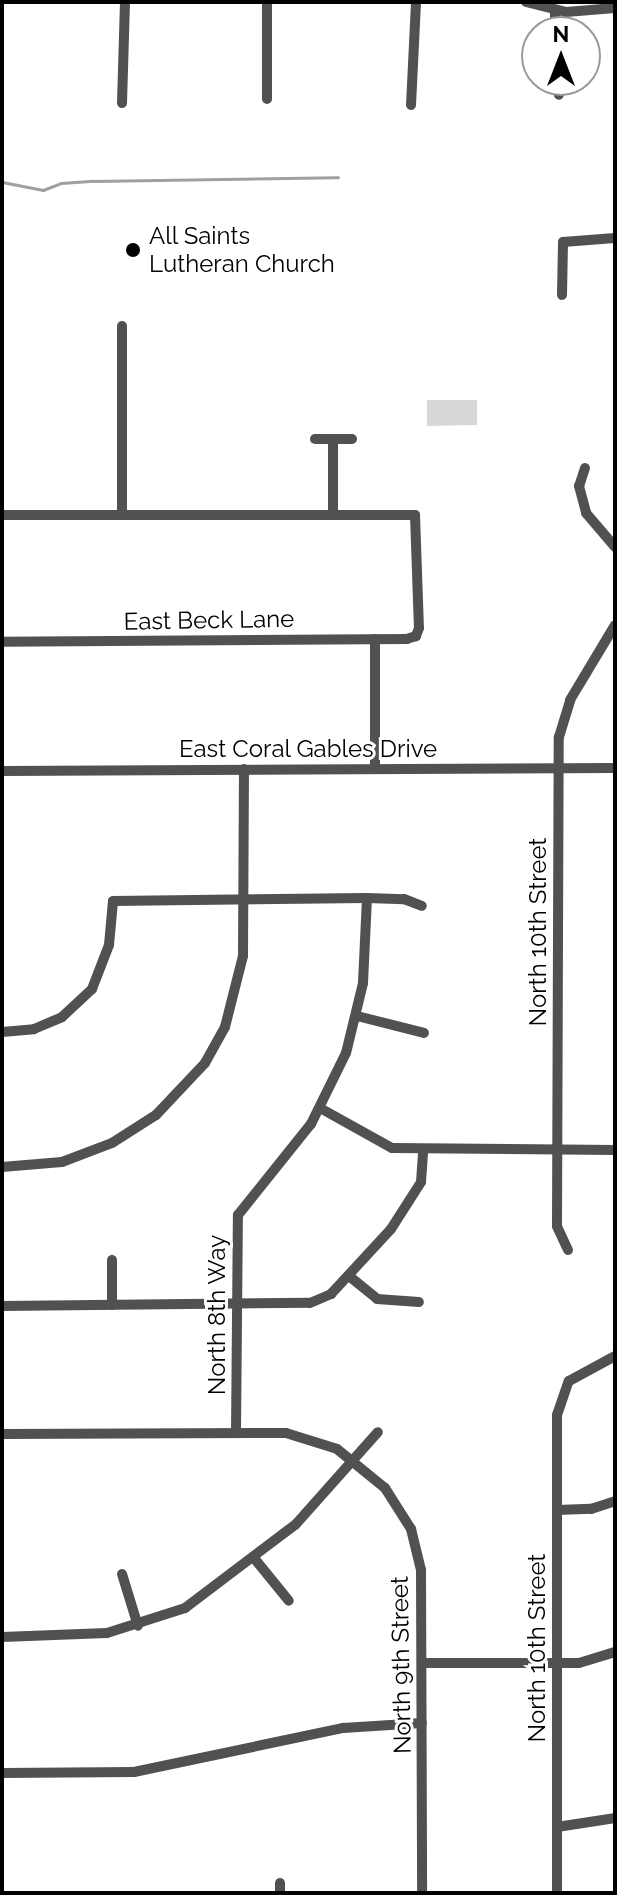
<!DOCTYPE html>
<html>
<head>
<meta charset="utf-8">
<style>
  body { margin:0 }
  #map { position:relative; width:617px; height:1895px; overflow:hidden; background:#fff; font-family:Raleway,sans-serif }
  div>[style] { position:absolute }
  .green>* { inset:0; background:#d8d8d8 }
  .stream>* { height:3px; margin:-1.5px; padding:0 1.5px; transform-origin:1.5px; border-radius:1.5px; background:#9f9f9f }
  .street>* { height:10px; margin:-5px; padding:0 5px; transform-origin:5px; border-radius:5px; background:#515151 }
  .dots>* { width:22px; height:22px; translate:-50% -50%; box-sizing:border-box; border:4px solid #fff; border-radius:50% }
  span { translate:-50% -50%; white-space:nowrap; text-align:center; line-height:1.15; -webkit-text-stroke:6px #fff; paint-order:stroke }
  .poi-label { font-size:24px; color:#000 }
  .left { translate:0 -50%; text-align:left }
  .street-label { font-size:24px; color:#000 }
  .frame { position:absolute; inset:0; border:4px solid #000; pointer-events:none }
  .north { position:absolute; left:521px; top:16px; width:80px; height:80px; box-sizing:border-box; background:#fff; border:2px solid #999; border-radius:50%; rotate:0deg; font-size:22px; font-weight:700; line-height:32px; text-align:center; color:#000 }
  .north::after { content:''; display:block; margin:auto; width:28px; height:36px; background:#000; clip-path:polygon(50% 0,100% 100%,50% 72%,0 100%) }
</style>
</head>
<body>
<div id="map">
  <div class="green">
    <div style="clip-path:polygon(427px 400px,477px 400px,477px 425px,427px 426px)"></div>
  </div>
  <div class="stream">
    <div style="left:2px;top:182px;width:42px;rotate:11deg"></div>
    <div style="left:43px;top:190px;width:19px;rotate:-21deg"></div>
    <div style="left:61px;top:183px;width:32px;rotate:-4deg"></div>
    <div style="left:93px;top:181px;width:245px;rotate:-0.9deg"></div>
  </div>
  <div class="street">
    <div style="left:526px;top:2px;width:41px;rotate:14deg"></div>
    <div style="left:566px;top:12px;width:49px;rotate:-4.7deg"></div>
    <div style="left:555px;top:32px;width:21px;rotate:-90deg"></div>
    <div style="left:556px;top:80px;width:15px;rotate:79deg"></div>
    <div style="left:267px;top:99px;width:97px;rotate:-90deg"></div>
    <div style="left:122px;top:103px;width:101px;rotate:-88.3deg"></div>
    <div style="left:411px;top:105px;width:103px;rotate:-87.2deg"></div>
    <div style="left:562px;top:295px;width:53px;rotate:-88.9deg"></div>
    <div style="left:563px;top:242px;width:52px;rotate:-4.4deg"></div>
    <div style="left:122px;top:326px;width:189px;rotate:90deg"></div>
    <div style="left:315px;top:439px;width:37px"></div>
    <div style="left:333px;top:439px;width:75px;rotate:90deg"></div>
    <div style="left:585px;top:468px;width:19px;rotate:108deg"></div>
    <div style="left:579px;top:486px;width:28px;rotate:75deg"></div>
    <div style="left:586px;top:513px;width:45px;rotate:49.5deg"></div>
    <div style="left:2px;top:515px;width:413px"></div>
    <div style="left:415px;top:515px;width:113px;rotate:88deg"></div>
    <div style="left:419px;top:628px;width:9px;rotate:111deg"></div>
    <div style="left:416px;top:636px;width:9px;rotate:162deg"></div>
    <div style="left:407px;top:639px;width:405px;rotate:179.6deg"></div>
    <div style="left:375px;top:639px;width:129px;rotate:90deg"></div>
    <div style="left:2px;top:771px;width:613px;rotate:-0.28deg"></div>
    <div style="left:357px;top:1016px;width:69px;rotate:14.2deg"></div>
    <div style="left:2px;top:1032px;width:32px;rotate:-5deg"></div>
    <div style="left:34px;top:1029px;width:30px;rotate:-23deg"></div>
    <div style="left:62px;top:1017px;width:41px;rotate:-43deg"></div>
    <div style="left:92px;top:989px;width:47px;rotate:-68.9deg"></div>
    <div style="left:109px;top:945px;width:44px;rotate:-84.8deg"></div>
    <div style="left:113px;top:901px;width:254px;rotate:-0.7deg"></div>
    <div style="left:367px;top:898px;width:37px;rotate:2deg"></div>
    <div style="left:404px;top:899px;width:19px;rotate:21deg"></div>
    <div style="left:320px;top:1108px;width:82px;rotate:29.1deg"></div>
    <div style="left:392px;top:1148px;width:223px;rotate:0.5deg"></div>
    <div style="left:2px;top:1167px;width:60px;rotate:-4.8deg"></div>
    <div style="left:62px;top:1162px;width:53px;rotate:-20.8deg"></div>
    <div style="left:112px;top:1143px;width:52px;rotate:-32.5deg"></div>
    <div style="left:156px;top:1115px;width:71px;rotate:-46.7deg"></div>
    <div style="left:205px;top:1063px;width:41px;rotate:-60.9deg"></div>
    <div style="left:225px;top:1027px;width:73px;rotate:-75.8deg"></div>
    <div style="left:243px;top:956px;width:187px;rotate:-89.7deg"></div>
    <div style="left:568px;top:1250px;width:26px;rotate:-115deg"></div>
    <div style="left:557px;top:1226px;width:489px;rotate:-89.8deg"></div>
    <div style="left:559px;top:737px;width:39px;rotate:-73deg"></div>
    <div style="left:570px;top:700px;width:87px;rotate:-59deg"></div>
    <div style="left:112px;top:1260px;width:45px;rotate:90deg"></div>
    <div style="left:349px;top:1276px;width:36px;rotate:39deg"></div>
    <div style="left:377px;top:1299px;width:42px;rotate:4.1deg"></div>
    <div style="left:2px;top:1306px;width:308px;rotate:-0.6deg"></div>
    <div style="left:310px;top:1303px;width:23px;rotate:-23deg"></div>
    <div style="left:331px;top:1294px;width:88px;rotate:-47.3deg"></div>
    <div style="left:391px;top:1229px;width:56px;rotate:-57.4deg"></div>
    <div style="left:421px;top:1182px;width:32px;rotate:-86deg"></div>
    <div style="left:236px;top:1433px;width:218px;rotate:-89.5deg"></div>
    <div style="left:238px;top:1215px;width:117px;rotate:-51.3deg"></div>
    <div style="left:311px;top:1124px;width:79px;rotate:-63.8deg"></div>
    <div style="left:346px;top:1053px;width:72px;rotate:-76.3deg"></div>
    <div style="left:363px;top:983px;width:85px;rotate:-87.3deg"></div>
    <div style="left:2px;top:1434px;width:284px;rotate:-0.2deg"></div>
    <div style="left:286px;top:1433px;width:53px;rotate:17.4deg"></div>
    <div style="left:337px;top:1449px;width:62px;rotate:39.1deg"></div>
    <div style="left:385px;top:1488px;width:49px;rotate:57.6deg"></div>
    <div style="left:411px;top:1529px;width:42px;rotate:76.3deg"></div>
    <div style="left:421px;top:1570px;width:323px;rotate:89.8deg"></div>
    <div style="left:557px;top:1510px;width:34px;rotate:-2deg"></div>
    <div style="left:591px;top:1509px;width:25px;rotate:-18deg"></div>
    <div style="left:254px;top:1558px;width:55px;rotate:50.9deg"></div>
    <div style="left:122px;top:1574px;width:54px;rotate:72.9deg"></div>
    <div style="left:2px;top:1637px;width:105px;rotate:-2.2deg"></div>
    <div style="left:107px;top:1633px;width:82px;rotate:-17.8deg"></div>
    <div style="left:185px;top:1608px;width:139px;rotate:-37.1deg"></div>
    <div style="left:296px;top:1524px;width:123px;rotate:-48.3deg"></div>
    <div style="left:422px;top:1663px;width:157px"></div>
    <div style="left:579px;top:1663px;width:38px;rotate:-17deg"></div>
    <div style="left:2px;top:1773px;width:132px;rotate:-0.4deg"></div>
    <div style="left:134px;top:1772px;width:214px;rotate:-11.9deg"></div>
    <div style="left:343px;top:1728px;width:79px;rotate:-3.6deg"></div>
    <div style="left:557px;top:1827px;width:59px;rotate:-8.8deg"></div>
    <div style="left:280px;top:1893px;width:10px;rotate:-90deg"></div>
    <div style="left:557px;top:1893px;width:478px;rotate:-90deg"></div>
    <div style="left:557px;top:1415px;width:36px;rotate:-71deg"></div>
    <div style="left:569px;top:1381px;width:52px;rotate:-28.5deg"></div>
  </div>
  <div class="dots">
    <div style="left:133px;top:250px;background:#000"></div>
  </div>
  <div class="poi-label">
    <span class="left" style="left:149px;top:250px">All Saints<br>Lutheran Church</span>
  </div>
  <div class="street-label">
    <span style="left:209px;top:620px;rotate:-1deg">East Beck Lane</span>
    <span style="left:308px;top:749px">East Coral Gables Drive</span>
    <span style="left:538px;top:932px;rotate:-90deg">North 10th Street</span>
    <span style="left:217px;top:1315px;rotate:-90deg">North 8th Way</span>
    <span style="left:537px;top:1648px;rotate:-90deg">North 10th Street</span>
    <span style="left:401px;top:1665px;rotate:-91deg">North 9th Street</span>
  </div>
  <div class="frame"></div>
  <div class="north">N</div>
</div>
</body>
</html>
